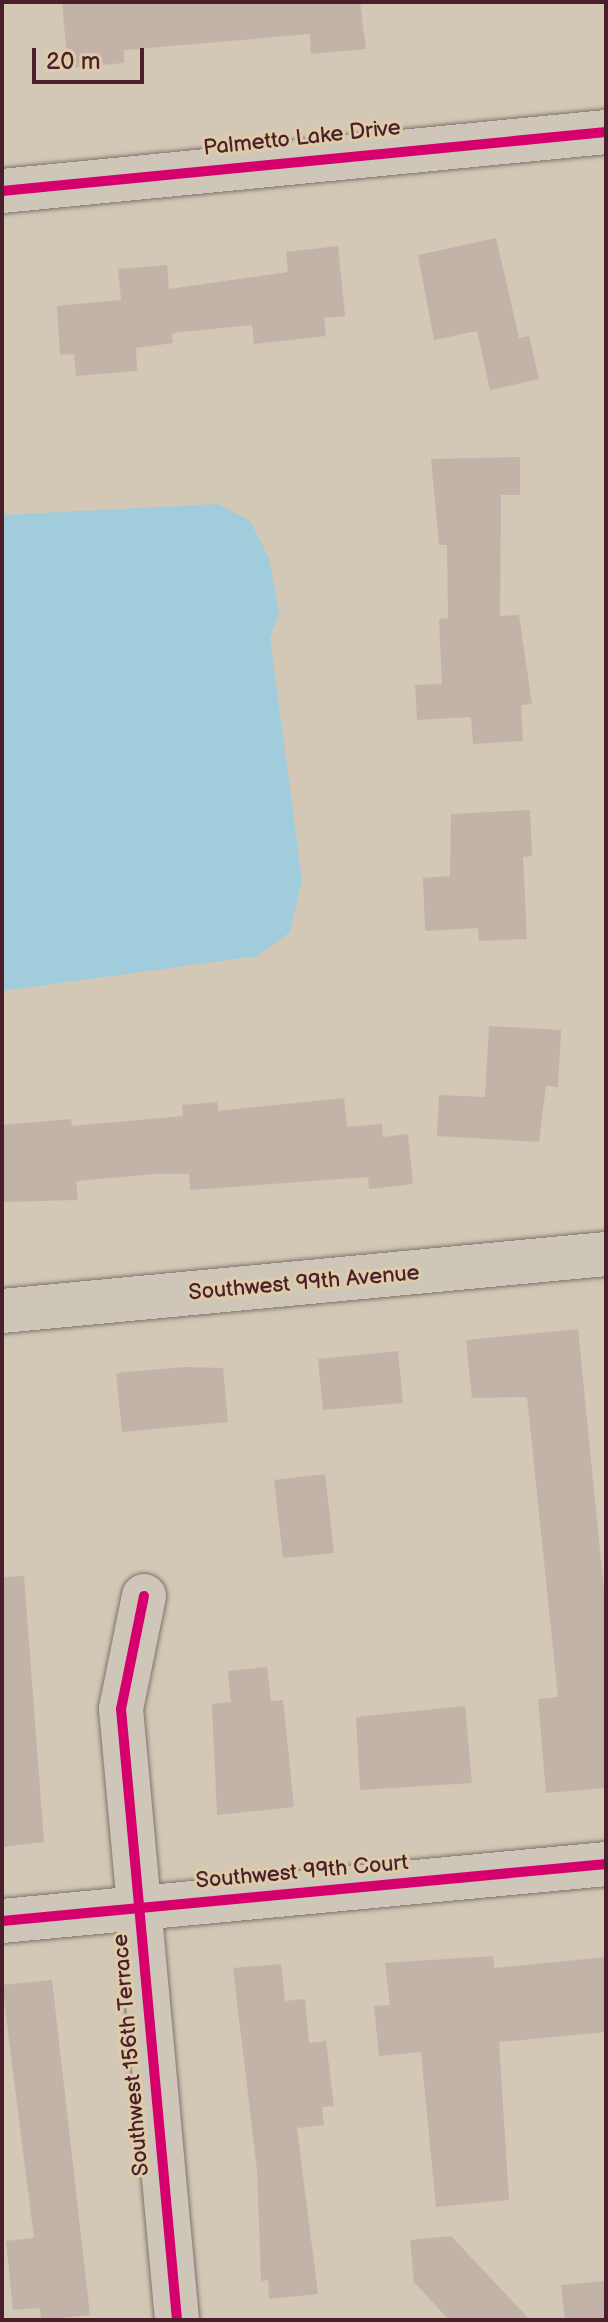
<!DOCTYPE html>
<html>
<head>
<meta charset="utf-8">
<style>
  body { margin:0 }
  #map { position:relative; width:608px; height:2322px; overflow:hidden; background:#d2c8b5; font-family:"Balsamiq Sans",sans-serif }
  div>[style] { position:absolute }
  .water>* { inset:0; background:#a1ccdc }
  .building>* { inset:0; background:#c3b2a7 }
  .roads { filter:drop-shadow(0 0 2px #80736c) drop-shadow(0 0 2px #80736c) }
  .street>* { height:44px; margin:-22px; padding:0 22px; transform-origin:22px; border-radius:22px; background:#cec6b9 }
  .cycleway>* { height:10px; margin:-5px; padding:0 5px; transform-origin:5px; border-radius:5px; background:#d6006c }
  span { translate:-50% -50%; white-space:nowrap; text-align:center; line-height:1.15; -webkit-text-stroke:6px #decca9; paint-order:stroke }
  .street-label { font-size:22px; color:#4a1f2b }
  .frame { position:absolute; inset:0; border:4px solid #4a1f2b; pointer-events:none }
  .scale { position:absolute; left:32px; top:48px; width:112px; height:36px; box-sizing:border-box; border:4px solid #4a1f2b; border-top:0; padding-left:10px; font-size:24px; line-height:28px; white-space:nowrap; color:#4a1f2b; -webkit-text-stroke:6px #decca9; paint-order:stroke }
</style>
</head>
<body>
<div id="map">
  <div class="water">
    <div style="clip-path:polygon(218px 504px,250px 521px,269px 558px,279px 613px,270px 638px,302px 880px,290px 932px,257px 956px,2px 991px,2px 515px)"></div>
  </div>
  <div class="building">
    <div style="clip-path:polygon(62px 2px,360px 2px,366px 49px,311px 54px,310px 34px,124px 50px,124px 63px,68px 68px)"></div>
    <div style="clip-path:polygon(496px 238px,519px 338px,529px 336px,539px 379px,490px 390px,477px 331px,434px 340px,418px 255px)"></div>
    <div style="clip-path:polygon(338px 246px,345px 316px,324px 318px,326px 336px,254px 344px,252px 325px,172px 333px,173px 343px,136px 348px,137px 371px,76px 376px,74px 354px,60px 355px,57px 306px,121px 300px,118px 269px,167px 265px,169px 289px,288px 272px,286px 252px)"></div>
    <div style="clip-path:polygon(520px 457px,520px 495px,501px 495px,500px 616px,519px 615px,532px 704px,521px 705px,523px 741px,473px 744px,471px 717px,417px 720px,415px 685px,442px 684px,439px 619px,448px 618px,447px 545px,439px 545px,431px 459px)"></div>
    <div style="clip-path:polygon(530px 810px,532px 856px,523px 857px,527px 939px,479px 941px,478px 928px,425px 931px,423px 878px,450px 876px,451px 814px)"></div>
    <div style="clip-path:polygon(489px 1026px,561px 1030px,558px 1087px,546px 1086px,539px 1142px,437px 1136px,439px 1095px,485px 1097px)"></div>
    <div style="clip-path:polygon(344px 1098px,347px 1127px,382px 1124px,383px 1137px,408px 1134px,413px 1184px,369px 1189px,368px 1177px,190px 1190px,189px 1174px,156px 1174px,76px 1181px,78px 1200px,2px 1202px,2px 1125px,71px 1119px,72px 1126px,183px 1116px,182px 1105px,217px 1102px,218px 1111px)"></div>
    <div style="clip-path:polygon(578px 1329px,606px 1611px,606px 1788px,546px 1793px,538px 1699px,558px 1697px,527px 1397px,472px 1398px,466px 1340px)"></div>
    <div style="clip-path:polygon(398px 1351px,403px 1403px,323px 1410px,318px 1359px)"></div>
    <div style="clip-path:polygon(184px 1367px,223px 1368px,228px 1422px,122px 1432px,116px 1373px)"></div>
    <div style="clip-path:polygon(325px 1474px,334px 1553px,283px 1558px,274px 1480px)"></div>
    <div style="clip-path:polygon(24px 1576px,44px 1842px,2px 1847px,2px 1577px)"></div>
    <div style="clip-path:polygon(267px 1667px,271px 1701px,283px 1700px,294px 1807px,217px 1815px,212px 1704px,231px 1702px,228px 1671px)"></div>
    <div style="clip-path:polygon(465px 1706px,472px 1783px,360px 1790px,356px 1717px)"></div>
    <div style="clip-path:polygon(493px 1956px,494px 1968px,606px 1957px,606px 2032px,499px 2042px,509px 2200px,436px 2207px,421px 2052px,379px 2056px,374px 2006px,390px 2005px,385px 1963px)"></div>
    <div style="clip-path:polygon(281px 1964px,285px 2001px,305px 1999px,309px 2043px,326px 2041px,334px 2106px,322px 2107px,324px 2125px,297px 2128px,318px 2294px,269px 2299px,268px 2280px,261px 2281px,257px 2170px,233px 1968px)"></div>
    <div style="clip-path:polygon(52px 1980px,90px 2315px,41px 2320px,40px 2308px,13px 2310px,6px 2241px,34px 2238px,2px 1985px)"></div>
    <div style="clip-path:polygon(451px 2236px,530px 2320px,449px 2320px,414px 2282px,410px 2240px)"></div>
    <div style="clip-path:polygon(606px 2281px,606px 2320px,565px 2320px,561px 2285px)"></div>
  </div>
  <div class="roads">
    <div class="street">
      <div style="left:2px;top:191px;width:607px;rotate:-5.58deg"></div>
      <div style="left:2px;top:1311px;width:607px;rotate:-5.39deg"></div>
      <div style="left:144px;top:1596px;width:115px;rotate:101.5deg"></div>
      <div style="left:121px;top:1709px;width:614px;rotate:84.76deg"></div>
      <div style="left:2px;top:1921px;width:607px;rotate:-5.39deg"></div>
    </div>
  </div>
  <div class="cycleway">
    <div style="left:2px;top:191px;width:607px;rotate:-5.58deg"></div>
    <div style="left:144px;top:1596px;width:115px;rotate:101.5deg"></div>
    <div style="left:121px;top:1709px;width:614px;rotate:84.76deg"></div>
    <div style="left:2px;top:1921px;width:607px;rotate:-5.39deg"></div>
  </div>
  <div class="street-label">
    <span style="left:302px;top:138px;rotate:-6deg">Palmetto Lake Drive</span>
    <span style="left:304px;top:1283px;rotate:-5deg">Southwest 99th Avenue</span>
    <span style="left:302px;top:1872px;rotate:-5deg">Southwest 99th Court</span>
    <span style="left:131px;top:2055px;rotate:-95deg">Southwest 156th Terrace</span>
  </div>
  <div class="frame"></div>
  <div class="scale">20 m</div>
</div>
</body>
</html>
